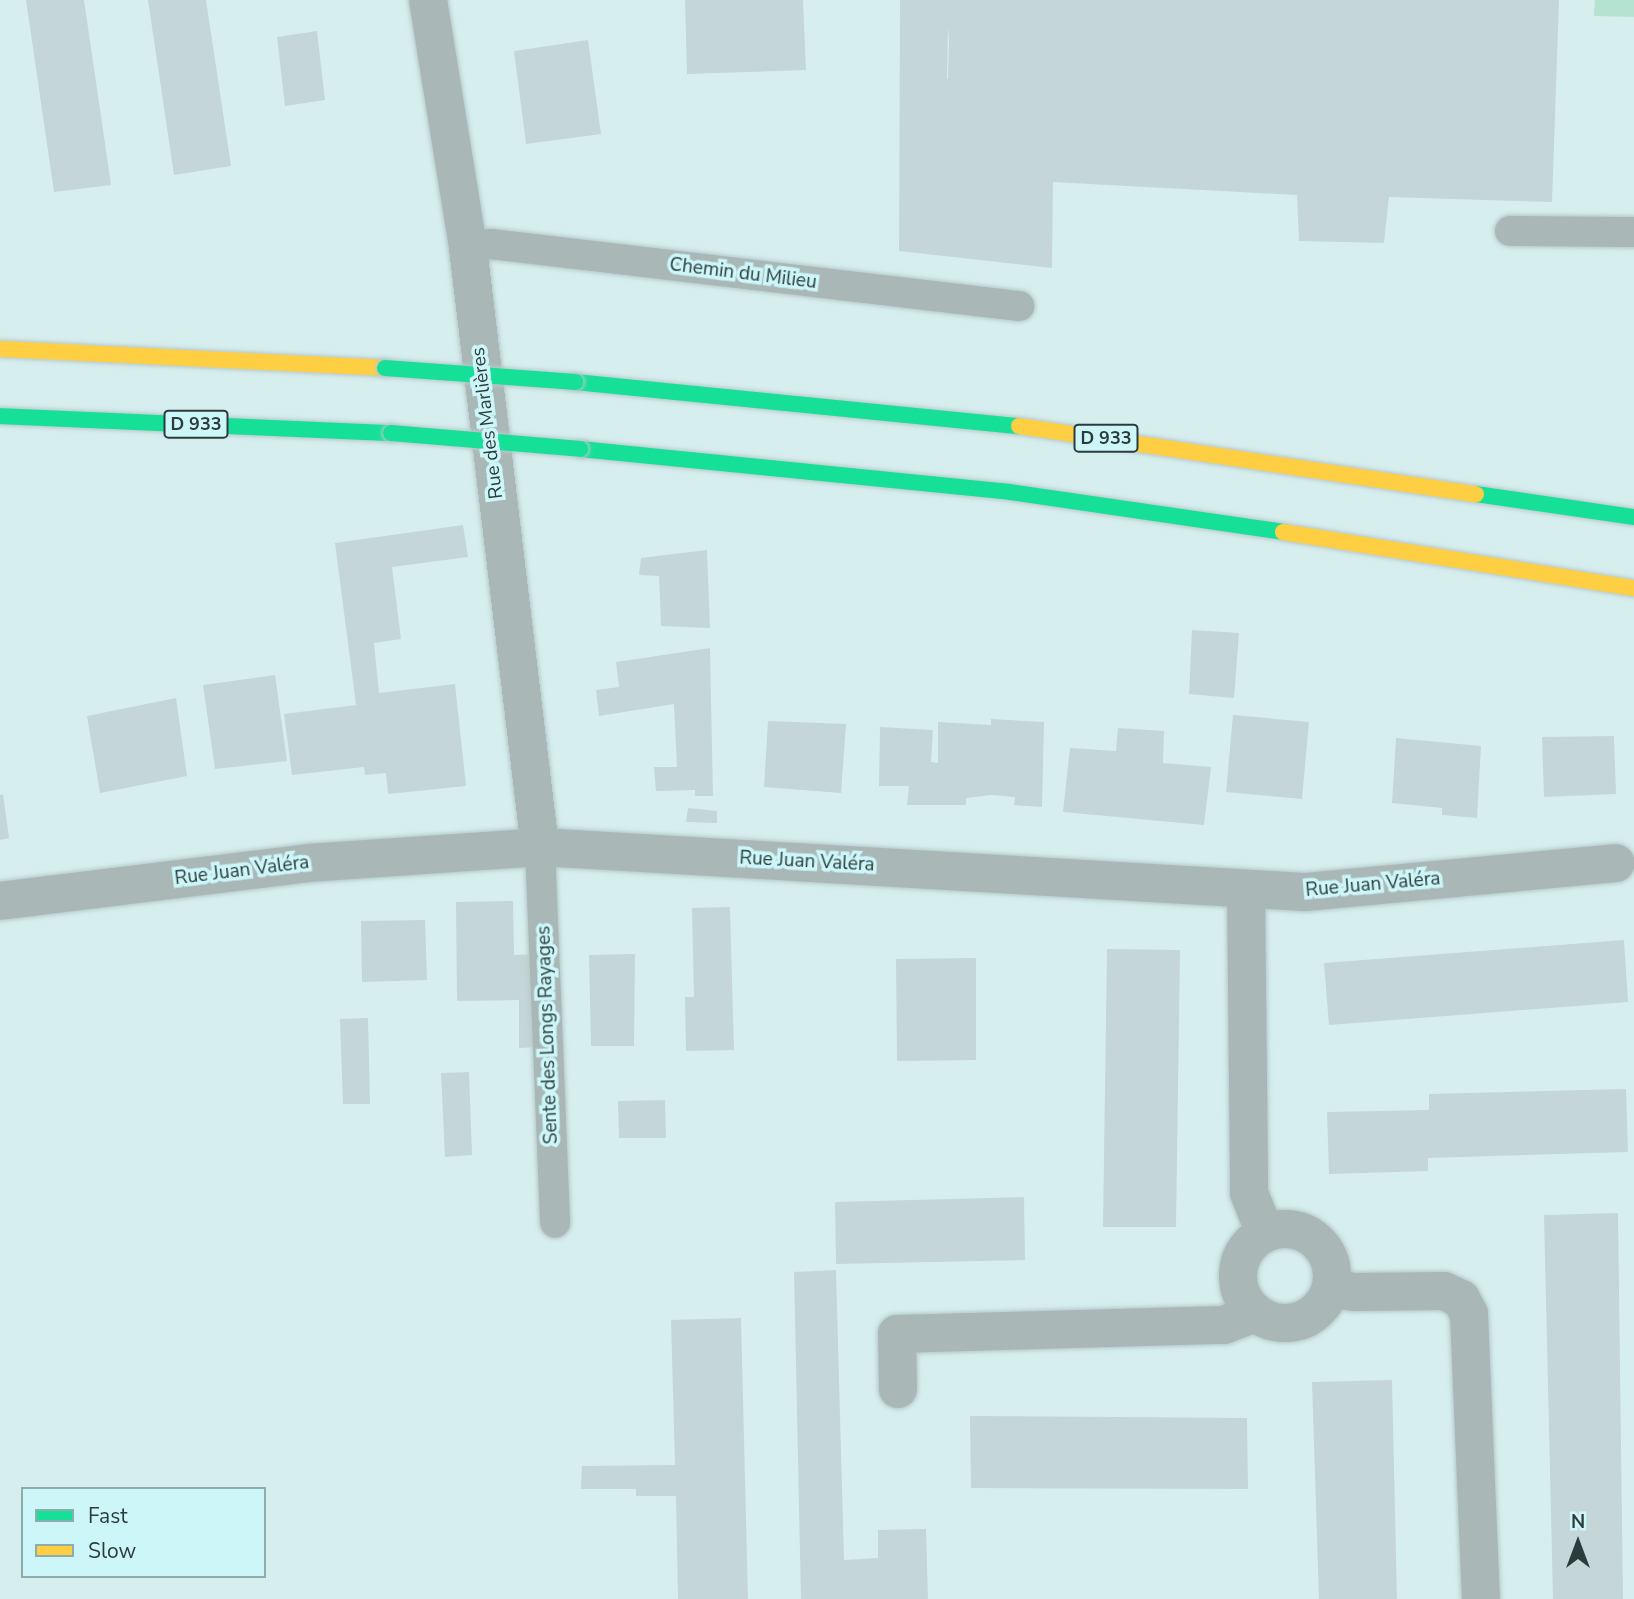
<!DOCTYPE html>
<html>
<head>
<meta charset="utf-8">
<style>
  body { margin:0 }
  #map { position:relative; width:1634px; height:1599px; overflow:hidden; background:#d7eeef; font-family:"Nunito Sans",sans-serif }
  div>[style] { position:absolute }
  .green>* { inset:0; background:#b4e4d1 }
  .building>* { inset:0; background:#c4d6d8 }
  .roads { filter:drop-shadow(0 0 2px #b6c9ca) drop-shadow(0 0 2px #b6c9ca) }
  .lane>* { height:30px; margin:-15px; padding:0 15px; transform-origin:15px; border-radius:15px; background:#a9b8b6 }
  .street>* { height:38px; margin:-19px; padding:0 19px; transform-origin:19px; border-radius:19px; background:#a9b8b6 }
  .street>.ring { margin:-19px; padding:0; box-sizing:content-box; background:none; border:38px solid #a9b8b6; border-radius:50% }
  .fast>* { height:16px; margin:-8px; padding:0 8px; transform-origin:8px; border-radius:8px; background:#16e098 }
  .slow>* { height:16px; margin:-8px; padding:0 8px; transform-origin:8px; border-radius:8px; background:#ffcf43 }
  .bridges { filter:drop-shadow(0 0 2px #b6c9ca) drop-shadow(0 0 2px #b6c9ca) }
  .fast-bridge>* { height:16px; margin:-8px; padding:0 8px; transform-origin:8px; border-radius:8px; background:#16e098 }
  span { translate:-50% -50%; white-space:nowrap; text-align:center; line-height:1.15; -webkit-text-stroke:7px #cdf6f9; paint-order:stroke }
  .shield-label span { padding:2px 5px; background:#cdf6f9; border:2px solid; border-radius:5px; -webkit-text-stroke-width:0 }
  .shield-label { font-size:18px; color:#2c3c3d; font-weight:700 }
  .street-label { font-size:19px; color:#2c3c3d }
  .legend { position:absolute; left:21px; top:1487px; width:245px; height:91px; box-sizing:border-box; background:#cdf6f9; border:2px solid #8dacae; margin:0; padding:9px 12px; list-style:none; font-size:21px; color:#2c3c3d }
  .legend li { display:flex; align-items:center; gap:14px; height:35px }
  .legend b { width:35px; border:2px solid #8dacae }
  .north { position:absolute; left:1543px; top:1508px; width:70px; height:70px; -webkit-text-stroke:5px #cdf6f9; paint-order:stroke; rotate:0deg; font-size:19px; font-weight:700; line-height:28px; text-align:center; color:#2c3c3d }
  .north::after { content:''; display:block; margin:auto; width:24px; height:32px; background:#2c3c3d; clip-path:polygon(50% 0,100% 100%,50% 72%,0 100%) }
</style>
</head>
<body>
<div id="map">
  <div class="green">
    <div style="clip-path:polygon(1595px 0,1634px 0,1634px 17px,1594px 16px)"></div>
  </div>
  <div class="building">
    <div style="clip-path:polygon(26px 0,84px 0,111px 185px,54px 192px)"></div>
    <div style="clip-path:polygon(148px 0,206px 0,231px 166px,174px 175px)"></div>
    <div style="clip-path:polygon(685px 0,803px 0,806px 70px,687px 74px)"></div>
    <div style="clip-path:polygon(evenodd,900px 0,1559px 0,1552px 202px,1389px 197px,1384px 243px,1299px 241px,1297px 195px,1053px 182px,1052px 268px,899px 251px,900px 0,948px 26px,949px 42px,948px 79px,947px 79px,948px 26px)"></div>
    <div style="clip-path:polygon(317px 31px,325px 100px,285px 106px,277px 37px)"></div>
    <div style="clip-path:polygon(588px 40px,601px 134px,526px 144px,514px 51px)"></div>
    <div style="clip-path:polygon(463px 525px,468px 557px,392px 567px,401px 639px,374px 643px,379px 693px,455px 684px,466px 786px,388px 794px,386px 773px,365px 775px,364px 767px,292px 775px,284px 714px,356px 705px,335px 543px)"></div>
    <div style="clip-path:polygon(707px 550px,710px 628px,661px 626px,659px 576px,639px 575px,641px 558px)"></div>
    <div style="clip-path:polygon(1192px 630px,1239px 633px,1234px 698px,1189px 694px)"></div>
    <div style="clip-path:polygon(710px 648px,713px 796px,695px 796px,695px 790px,656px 791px,654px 767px,677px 767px,674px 704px,599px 716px,596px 690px,619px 687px,616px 662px)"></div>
    <div style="clip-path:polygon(275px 675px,287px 761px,215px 769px,203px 685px)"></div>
    <div style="clip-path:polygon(176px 698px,187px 776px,100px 793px,87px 716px)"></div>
    <div style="clip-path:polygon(1233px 715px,1309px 722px,1302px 799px,1226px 792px)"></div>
    <div style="clip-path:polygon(991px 719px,1044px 722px,1042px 807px,1014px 805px,1015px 797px,991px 795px,966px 798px,966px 805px,907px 805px,909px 786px,879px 786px,880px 727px,933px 730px,931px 762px,938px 763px,938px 722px,991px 725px)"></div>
    <div style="clip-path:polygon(768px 721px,846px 724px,841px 793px,764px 787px)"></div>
    <div style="clip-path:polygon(1118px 728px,1164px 731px,1163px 763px,1211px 767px,1204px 825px,1063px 812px,1070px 748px,1116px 751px)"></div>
    <div style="clip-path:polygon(1614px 736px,1616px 794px,1544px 797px,1542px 737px)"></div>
    <div style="clip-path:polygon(1396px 738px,1481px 746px,1477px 818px,1442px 815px,1442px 808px,1392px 803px)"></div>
    <div style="clip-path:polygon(3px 794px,9px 838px,0 840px,0 795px)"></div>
    <div style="clip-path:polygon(688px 808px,717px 811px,717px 823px,686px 822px)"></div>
    <div style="clip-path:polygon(513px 901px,514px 955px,537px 954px,539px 1047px,519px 1048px,519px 1000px,457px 1001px,456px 902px)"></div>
    <div style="clip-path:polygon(730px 907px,734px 1050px,686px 1051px,685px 997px,694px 997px,692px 908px)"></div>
    <div style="clip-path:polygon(425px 920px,427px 980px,362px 982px,361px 921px)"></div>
    <div style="clip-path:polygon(1624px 940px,1628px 1002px,1329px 1025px,1324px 963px)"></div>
    <div style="clip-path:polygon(1107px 949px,1180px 950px,1176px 1227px,1103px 1227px)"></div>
    <div style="clip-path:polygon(635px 954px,634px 1046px,591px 1046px,589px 955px)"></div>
    <div style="clip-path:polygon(976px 958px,976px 1060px,897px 1061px,896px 959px)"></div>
    <div style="clip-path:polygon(368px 1018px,370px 1104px,343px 1104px,340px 1019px)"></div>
    <div style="clip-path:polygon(469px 1072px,472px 1155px,445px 1157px,441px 1073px)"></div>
    <div style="clip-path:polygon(1626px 1089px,1628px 1152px,1428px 1158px,1428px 1171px,1329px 1174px,1327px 1112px,1429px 1110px,1429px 1094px)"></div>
    <div style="clip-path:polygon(665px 1100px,666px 1138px,619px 1138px,618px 1101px)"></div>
    <div style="clip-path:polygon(1024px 1197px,1025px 1260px,836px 1264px,835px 1202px)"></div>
    <div style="clip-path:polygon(1618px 1213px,1623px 1599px,1553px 1599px,1544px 1215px)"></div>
    <div style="clip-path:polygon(836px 1270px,844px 1560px,878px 1558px,878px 1530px,926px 1529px,928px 1599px,801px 1599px,794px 1272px)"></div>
    <div style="clip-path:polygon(741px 1318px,748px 1599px,678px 1599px,676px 1496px,636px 1496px,636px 1489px,581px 1489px,582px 1466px,675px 1465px,671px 1320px)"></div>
    <div style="clip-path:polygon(1392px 1380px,1397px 1599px,1319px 1599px,1312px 1382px)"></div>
    <div style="clip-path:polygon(970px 1416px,1247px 1418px,1248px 1489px,971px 1488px)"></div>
  </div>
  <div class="roads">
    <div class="lane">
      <div style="left:1510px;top:231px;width:124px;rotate:0.5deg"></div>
      <div style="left:468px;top:248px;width:23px;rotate:-10deg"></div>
      <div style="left:491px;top:244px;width:532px;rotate:6.7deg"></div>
      <div style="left:540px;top:847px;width:376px;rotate:87.7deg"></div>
    </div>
    <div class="street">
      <div style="left:428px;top:0;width:251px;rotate:80.8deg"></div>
      <div style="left:468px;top:248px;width:603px;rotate:83.15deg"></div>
      <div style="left:1246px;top:889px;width:304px;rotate:89.4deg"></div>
      <div style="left:1249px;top:1193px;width:43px;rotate:68.2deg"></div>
      <div style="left:0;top:901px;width:310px;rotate:-7deg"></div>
      <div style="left:308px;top:863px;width:233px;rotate:-3.9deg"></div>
      <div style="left:540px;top:847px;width:766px;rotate:3.37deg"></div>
      <div style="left:1305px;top:892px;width:312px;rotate:-5.3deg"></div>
      <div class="ring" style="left:1238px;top:1229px;width:56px;height:56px"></div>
      <div style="left:1331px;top:1288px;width:23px;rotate:10deg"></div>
      <div style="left:1354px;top:1292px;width:90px;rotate:-0.6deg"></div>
      <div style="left:1444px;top:1291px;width:19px;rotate:25deg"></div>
      <div style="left:1461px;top:1299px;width:17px;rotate:62deg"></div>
      <div style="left:1469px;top:1314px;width:285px;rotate:87.6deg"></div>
      <div style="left:898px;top:1389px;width:55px;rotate:-91deg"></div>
      <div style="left:897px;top:1334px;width:327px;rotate:-1.6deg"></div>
      <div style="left:1224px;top:1325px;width:34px;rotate:-21deg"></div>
    </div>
    <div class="fast">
      <div style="left:575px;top:382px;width:446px;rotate:5.7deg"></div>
      <div style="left:0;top:416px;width:391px;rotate:2.5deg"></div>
      <div style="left:580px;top:449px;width:432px;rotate:5.7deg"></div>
      <div style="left:1010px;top:492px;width:276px;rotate:8.3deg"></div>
      <div style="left:1476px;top:494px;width:160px;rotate:8.3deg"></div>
    </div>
    <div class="slow">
      <div style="left:0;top:349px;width:385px;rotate:2.8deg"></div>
      <div style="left:1019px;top:426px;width:462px;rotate:8.5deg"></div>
      <div style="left:1283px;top:532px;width:355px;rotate:9.1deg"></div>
    </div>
  </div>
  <div class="bridges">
    <div class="fast-bridge">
      <div style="left:385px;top:368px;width:191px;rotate:4.2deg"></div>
      <div style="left:391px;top:433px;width:190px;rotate:4.8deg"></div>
    </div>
  </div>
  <div class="shield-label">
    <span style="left:196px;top:424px">D 933</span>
    <span style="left:1106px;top:438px">D 933</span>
  </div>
  <div class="street-label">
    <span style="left:743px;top:274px;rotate:7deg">Chemin du Milieu</span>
    <span style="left:488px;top:423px;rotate:-97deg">Rue des Marlières</span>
    <span style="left:807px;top:862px;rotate:3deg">Rue Juan Valéra</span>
    <span style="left:242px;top:871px;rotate:-7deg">Rue Juan Valéra</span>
    <span style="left:1373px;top:885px;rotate:-5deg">Rue Juan Valéra</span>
    <span style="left:548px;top:1035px;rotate:-92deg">Sente des Longs Rayages</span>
  </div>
  <ul class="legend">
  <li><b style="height:9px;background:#16e098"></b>Fast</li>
  <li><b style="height:9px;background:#ffcf43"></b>Slow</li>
  </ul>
  <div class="north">N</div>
</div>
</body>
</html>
